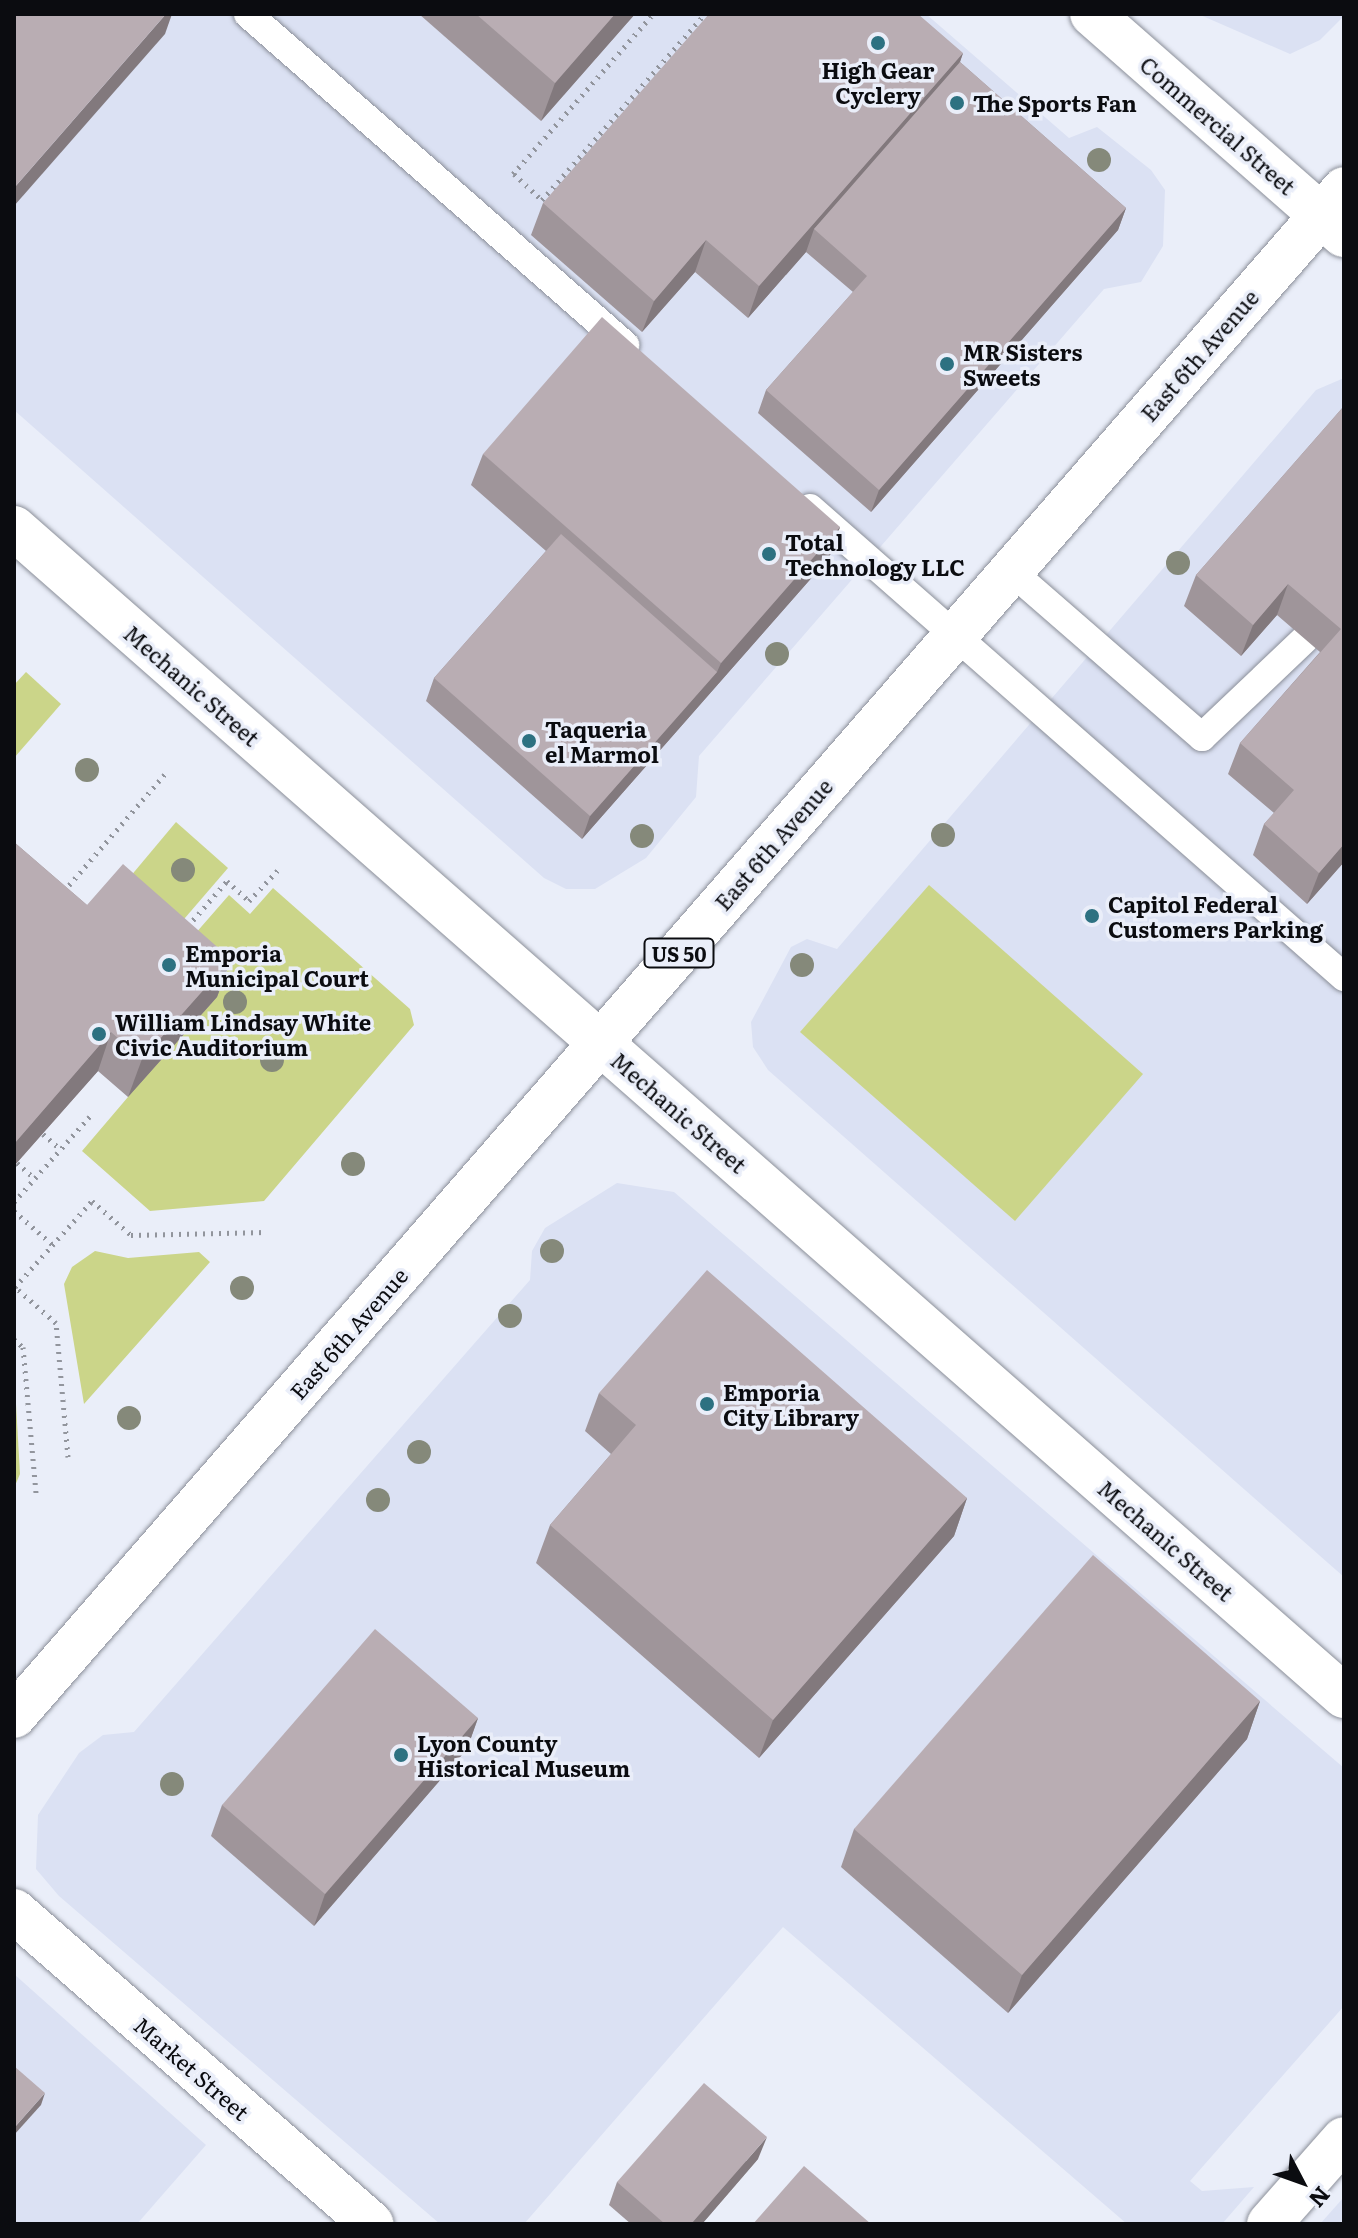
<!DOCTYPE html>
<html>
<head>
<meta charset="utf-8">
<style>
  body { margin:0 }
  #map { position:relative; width:1358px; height:2238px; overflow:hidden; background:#eaeef9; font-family:Literata,serif }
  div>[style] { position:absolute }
  .built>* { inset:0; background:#dbe1f3 }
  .green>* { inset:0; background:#cbd589 }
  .path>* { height:5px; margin-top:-2.5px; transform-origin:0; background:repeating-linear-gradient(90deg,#92959d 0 2px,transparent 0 8px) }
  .roads { filter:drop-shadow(0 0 2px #8b8f99) drop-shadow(0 0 2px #8b8f99) }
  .lane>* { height:28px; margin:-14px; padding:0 14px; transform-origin:14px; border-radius:14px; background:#fff }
  .street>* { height:44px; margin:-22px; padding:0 22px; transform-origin:22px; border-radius:22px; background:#fff }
  .secondary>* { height:44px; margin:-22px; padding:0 22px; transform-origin:22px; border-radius:22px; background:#fff }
  .primary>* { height:44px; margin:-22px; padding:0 22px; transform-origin:22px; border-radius:22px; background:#fff }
  .trees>* { width:24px; height:24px; margin:-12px; border-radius:50%; background:#85897a }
  .wall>* { inset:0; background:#9f959a }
  .shaded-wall>* { inset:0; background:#82797d }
  .building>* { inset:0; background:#b9adb3 }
  .dots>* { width:22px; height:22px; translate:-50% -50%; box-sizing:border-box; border:4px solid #eaeef9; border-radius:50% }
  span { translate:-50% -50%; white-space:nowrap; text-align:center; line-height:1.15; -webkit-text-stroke:7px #eaeef9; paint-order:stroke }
  .shield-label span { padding:2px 6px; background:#eaeef9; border:2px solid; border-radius:6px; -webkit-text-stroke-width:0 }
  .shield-label { font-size:20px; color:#0b0c10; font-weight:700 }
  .poi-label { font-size:22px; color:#0b0c10; font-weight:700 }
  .left { translate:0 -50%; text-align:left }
  .street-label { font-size:22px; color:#0b0c10 }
  .frame { position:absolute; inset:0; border:16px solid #0b0c10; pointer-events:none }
  .north { position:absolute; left:1262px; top:2142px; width:80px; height:80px; -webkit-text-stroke:6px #eaeef9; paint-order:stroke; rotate:131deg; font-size:22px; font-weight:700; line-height:32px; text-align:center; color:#0b0c10 }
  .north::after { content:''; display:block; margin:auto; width:28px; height:36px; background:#0b0c10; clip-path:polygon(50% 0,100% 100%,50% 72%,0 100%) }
</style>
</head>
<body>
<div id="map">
  <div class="built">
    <div style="clip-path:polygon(14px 14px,926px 14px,1069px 138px,1097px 127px,1151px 170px,1165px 190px,1163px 246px,1141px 282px,1104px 289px,699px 756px,696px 797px,646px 858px,595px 889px,566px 889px,544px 878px,14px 410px)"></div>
    <div style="clip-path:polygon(1198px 14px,1344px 14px,1344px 16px,1320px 40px,1290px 54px)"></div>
    <div style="clip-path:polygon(1344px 378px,1344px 1577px,768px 1070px,753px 1047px,751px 1022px,791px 947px,807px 939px,837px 949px,1316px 390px)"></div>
    <div style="clip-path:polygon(617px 1183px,674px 1192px,1344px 1768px,1344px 2006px,1190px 2181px,1202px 2191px,1254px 2187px,1222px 2224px,1127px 2224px,783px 1927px,524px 2224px,440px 2224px,59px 1896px,36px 1869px,38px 1815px,79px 1753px,103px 1735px,134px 1732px,530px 1280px,532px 1251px,545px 1228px)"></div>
    <div style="clip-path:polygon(14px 1974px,206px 2145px,137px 2224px,14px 2224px)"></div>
    <div style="clip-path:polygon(1344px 2197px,1344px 2224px,1320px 2224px)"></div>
  </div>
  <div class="green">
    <div style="clip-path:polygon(26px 672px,61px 704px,14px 758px,14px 685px)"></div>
    <div style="clip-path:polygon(176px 822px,228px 868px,160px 947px,109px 902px)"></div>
    <div style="clip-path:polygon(929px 885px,1143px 1074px,1015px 1221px,800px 1032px)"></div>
    <div style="clip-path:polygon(273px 888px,410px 1009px,414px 1025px,264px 1201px,150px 1211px,82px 1151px,128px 1097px,174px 958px,229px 895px,250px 914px)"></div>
    <div style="clip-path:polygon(95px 1251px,128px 1258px,199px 1252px,210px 1262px,84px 1404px,64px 1284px,72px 1267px)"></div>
    <div style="clip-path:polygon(14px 1369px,20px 1474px,14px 1488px)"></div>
  </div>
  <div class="path">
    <div style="left:513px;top:174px;width:213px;rotate:-48.8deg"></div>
    <div style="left:514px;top:174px;width:38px;rotate:43deg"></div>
    <div style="left:542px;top:200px;width:247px;rotate:-48.8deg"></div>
    <div style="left:64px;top:891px;width:155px;rotate:-49.2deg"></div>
    <div style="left:188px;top:926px;width:60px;rotate:-49.1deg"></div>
    <div style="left:227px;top:881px;width:30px;rotate:42deg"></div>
    <div style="left:249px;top:901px;width:42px;rotate:-46.9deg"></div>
    <div style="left:43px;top:1134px;width:23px;rotate:41deg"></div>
    <div style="left:17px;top:1163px;width:23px;rotate:41deg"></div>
    <div style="left:14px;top:1202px;width:115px;rotate:-48.5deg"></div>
    <div style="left:14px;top:1211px;width:52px;rotate:41.1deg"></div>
    <div style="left:14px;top:1339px;width:12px;rotate:42deg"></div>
    <div style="left:23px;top:1347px;width:148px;rotate:84.9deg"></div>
    <div style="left:68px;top:1457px;width:135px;rotate:-95.1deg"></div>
    <div style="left:56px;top:1323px;width:55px;rotate:-138.7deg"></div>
    <div style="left:15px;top:1287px;width:115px;rotate:-48.2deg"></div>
    <div style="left:92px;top:1201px;width:52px;rotate:41.1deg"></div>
    <div style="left:131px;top:1235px;width:136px;rotate:-1.3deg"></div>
  </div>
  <div class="roads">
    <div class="lane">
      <div style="left:248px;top:14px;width:502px;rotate:41.28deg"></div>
      <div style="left:810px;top:508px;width:711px;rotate:41.29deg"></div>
      <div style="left:1011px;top:571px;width:253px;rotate:41deg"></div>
      <div style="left:1202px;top:737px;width:142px;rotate:-43.6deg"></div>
    </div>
    <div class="street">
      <div style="left:14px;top:1911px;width:475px;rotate:41.2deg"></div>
      <div style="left:1269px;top:2224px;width:113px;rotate:-48.6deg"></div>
    </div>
    <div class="secondary">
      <div style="left:1092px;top:14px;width:335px;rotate:41.3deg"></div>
      <div style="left:14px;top:528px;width:1770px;rotate:41.29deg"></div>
    </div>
    <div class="primary">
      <div style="left:14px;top:1716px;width:2025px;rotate:-48.94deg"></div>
    </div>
  </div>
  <div class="trees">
    <div style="left:1099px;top:160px"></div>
    <div style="left:1178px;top:563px"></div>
    <div style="left:777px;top:654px"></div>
    <div style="left:87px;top:770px"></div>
    <div style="left:943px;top:835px"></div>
    <div style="left:642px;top:836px"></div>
    <div style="left:183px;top:870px"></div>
    <div style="left:802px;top:965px"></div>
    <div style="left:235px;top:1002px"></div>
    <div style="left:272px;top:1060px"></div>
    <div style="left:353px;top:1164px"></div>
    <div style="left:552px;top:1251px"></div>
    <div style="left:242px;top:1288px"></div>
    <div style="left:510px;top:1316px"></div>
    <div style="left:129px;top:1418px"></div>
    <div style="left:419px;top:1452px"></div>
    <div style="left:378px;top:1500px"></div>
    <div style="left:172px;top:1784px"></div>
  </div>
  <div class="wall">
    <div style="clip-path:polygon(419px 14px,635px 14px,541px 121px)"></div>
    <div style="clip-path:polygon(963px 53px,960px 62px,1126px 208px,1118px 230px,871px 512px,758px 413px,766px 390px,853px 292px,806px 252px,748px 318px,695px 272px,642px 332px,531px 235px,543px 203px)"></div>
    <div style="clip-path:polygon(1344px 406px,1344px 862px,1307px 904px,1253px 855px,1264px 824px,1274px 813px,1228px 774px,1240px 743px,1320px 652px,1277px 615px,1241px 656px,1184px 606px,1196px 575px)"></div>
    <div style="clip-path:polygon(483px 454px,840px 527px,829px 558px,582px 839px,426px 701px,434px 678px,546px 551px,471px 485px)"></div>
    <div style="clip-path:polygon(14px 842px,87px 905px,231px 959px,217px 997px,128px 1097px,98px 1071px,14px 1166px)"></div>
    <div style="clip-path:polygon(599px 1393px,967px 1498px,954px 1536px,759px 1758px,536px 1563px,550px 1525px,611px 1454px,585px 1431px)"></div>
    <div style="clip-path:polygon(1260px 1701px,1247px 1739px,1008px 2013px,841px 1867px,854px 1829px)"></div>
    <div style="clip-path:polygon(478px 1718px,467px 1749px,314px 1926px,211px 1836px,222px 1805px)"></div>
    <div style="clip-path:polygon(758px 2159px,702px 2224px,631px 2224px,609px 2205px,617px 2182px)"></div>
  </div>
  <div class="shaded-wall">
    <div style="clip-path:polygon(166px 14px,172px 14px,165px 34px,14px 206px,14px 188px)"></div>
    <div style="clip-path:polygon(615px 14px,635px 14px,541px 121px,555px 83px)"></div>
    <div style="clip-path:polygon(963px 53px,952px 85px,814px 229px,806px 252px,748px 318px,759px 286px)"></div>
    <div style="clip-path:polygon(1126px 208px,1118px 230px,871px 512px,879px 490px)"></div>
    <div style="clip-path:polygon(706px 240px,695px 272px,642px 332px,654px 301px)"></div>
    <div style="clip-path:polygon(840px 527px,829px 558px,582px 839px,590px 816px,717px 672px,721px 663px)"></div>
    <div style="clip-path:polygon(1288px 584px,1277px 615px,1241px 656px,1253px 625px)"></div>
    <div style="clip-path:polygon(1344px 844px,1344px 862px,1307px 904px,1319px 873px)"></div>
    <div style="clip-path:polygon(231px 959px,217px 997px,128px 1097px,142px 1059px)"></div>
    <div style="clip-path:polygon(111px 1032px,98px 1071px,14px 1166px,14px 1144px)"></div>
    <div style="clip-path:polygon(967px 1498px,954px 1536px,759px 1758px,773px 1720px)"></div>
    <div style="clip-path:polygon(1260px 1701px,1247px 1739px,1008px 2013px,1022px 1975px)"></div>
    <div style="clip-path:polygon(478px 1718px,467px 1749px,314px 1926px,325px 1894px)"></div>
    <div style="clip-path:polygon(45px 2093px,41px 2105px,14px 2135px,14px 2128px)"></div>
    <div style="clip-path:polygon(767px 2137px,758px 2159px,702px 2224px,691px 2224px)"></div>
  </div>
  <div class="building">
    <div style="clip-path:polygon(14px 14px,166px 14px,14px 188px)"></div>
    <div style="clip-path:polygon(476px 14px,615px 14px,555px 83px)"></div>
    <div style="clip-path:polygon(709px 14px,918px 14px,963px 53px,759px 286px,706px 240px,654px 301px,543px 203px)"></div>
    <div style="clip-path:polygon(960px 62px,1126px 208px,879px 490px,766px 390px,867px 276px,814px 229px)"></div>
    <div style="clip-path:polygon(602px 317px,840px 527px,721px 663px,483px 454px)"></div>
    <div style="clip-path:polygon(1344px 406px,1344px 844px,1319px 873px,1264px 824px,1294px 790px,1240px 743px,1341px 629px,1288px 584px,1253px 625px,1196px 575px)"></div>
    <div style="clip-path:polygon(561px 534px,717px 672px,590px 816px,434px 678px)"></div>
    <div style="clip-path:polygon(14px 842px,87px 905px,123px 864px,231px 959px,142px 1059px,111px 1032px,14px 1144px)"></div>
    <div style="clip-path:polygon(707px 1270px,967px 1498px,773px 1720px,550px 1525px,636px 1425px,599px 1393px)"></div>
    <div style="clip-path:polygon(1093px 1555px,1260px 1701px,1022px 1975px,854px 1829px)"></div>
    <div style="clip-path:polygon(375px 1629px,478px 1718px,325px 1894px,222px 1805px)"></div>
    <div style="clip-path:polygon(14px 2066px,45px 2093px,14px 2128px)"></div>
    <div style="clip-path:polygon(704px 2083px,767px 2137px,691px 2224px,665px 2224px,617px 2182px)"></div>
    <div style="clip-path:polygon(804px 2166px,871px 2224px,753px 2224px)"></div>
  </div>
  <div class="dots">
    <div style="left:878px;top:43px;background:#2d7181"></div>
    <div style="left:957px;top:103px;background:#2d7181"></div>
    <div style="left:947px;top:364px;background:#2d7181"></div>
    <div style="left:769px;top:554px;background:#2d7181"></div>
    <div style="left:529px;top:741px;background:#2d7181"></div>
    <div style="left:1092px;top:916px;background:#2d7181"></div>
    <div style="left:169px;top:965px;background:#2d7181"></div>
    <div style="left:99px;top:1034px;background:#2d7181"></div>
    <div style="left:707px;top:1404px;background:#2d7181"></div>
    <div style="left:401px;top:1755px;background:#2d7181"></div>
  </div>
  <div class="shield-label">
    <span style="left:679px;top:953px">US 50</span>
  </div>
  <div class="poi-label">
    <span style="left:878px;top:82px">High Gear<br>Cyclery</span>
    <span class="left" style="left:973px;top:103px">The Sports Fan</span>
    <span class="left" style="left:963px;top:364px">MR Sisters<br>Sweets</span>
    <span class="left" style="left:785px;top:554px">Total<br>Technology LLC</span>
    <span class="left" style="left:545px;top:741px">Taqueria<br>el Marmol</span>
    <span class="left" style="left:1108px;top:916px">Capitol Federal<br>Customers Parking</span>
    <span class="left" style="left:185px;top:965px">Emporia<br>Municipal Court</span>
    <span class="left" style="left:115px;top:1034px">William Lindsay White<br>Civic Auditorium</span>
    <span class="left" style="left:723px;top:1404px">Emporia<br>City Library</span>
    <span class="left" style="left:417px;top:1755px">Lyon County<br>Historical Museum</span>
  </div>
  <div class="street-label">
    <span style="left:1218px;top:125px;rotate:41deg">Commercial Street</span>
    <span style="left:1199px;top:355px;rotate:-49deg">East 6th Avenue</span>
    <span style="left:192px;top:685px;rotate:41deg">Mechanic Street</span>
    <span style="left:773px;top:844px;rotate:-49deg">East 6th Avenue</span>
    <span style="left:679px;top:1112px;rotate:41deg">Mechanic Street</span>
    <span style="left:348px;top:1333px;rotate:-49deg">East 6th Avenue</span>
    <span style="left:1166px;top:1540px;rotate:41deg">Mechanic Street</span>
    <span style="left:192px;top:2068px;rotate:41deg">Market Street</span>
  </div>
  <div class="frame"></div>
  <div class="north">N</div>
</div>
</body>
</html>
